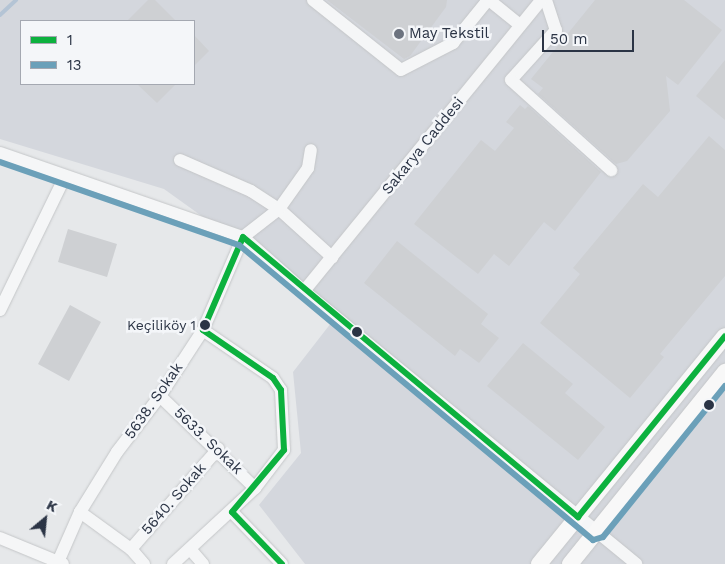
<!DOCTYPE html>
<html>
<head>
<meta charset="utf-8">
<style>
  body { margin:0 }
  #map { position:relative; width:725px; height:564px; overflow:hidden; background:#e6e8ea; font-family:"Work Sans",sans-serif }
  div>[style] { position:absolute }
  .built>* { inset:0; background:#d4d7dd }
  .stream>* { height:4px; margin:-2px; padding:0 2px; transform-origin:2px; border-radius:2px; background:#b4c4d5 }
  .building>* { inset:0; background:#ced0d3 }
  .roads { filter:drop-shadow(0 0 1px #c4c6c8) drop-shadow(0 0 1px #c4c6c8) }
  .minor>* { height:12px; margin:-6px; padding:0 6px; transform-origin:6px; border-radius:6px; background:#f5f6f7 }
  .major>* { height:16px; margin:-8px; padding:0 8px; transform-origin:8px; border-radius:8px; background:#f8f8f8 }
  .bus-1>* { height:6px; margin:-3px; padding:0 3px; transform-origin:3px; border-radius:3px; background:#0cb13e }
  .bus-2>* { height:6px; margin:-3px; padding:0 3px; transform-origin:3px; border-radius:3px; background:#6ba0b9 }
  .dots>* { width:14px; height:14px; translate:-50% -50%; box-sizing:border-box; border:2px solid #f4f6f9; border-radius:50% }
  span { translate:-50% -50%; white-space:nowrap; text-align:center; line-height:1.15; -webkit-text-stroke:5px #f4f6f9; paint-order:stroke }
  .bus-label { font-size:14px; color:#2b3445 }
  .right { translate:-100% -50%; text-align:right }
  .poi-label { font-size:15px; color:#2b3445 }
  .left { translate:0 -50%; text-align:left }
  .street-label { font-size:15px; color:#2b3445 }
  .legend { position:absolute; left:20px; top:20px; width:175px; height:65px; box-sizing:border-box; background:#f4f6f9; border:1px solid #a4a8b1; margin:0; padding:6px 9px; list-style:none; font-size:15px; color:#2b3445 }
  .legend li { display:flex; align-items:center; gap:10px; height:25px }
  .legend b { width:25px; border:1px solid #a4a8b1 }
  .north { position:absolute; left:20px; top:494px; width:50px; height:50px; -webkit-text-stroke:4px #f4f6f9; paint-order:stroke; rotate:28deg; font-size:14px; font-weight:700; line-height:20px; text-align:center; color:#2b3445 }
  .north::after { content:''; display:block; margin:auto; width:18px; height:22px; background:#2b3445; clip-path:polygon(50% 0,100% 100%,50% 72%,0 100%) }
  .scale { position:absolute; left:542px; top:30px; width:92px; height:22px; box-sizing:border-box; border:2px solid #2b3445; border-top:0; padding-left:6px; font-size:15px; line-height:18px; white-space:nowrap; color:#2b3445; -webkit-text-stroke:4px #f4f6f9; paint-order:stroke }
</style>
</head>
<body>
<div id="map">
  <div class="built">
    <div style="clip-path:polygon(evenodd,0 0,725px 0,725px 564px,305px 564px,259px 505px,301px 453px,293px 372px,338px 314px,164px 189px,0 139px,0 0,21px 21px,194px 21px,194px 84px,21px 84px,21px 21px)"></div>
  </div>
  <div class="stream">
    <div style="left:0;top:15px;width:22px;rotate:-43deg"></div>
  </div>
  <div class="building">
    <div style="clip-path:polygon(148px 0,155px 0,176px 21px,127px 21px)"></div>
    <div style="clip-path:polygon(327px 0,447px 0,446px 7px,410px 56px,404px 59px)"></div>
    <div style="clip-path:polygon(595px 0,684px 0,722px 30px,678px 85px,666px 76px,670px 111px,627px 161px,616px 164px,538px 94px,543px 88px,531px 79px)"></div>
    <div style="clip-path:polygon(194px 35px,209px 51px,194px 66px)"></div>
    <div style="clip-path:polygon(725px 60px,725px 120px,696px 96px)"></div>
    <div style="clip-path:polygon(137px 84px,176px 84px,157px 103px)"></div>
    <div style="clip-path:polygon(520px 105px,525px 109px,528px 106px,601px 172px,555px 231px,544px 222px,509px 266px,494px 254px,478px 274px,414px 224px,481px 140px,495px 151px,514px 128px,506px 122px)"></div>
    <div style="clip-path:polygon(709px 136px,725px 150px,725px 276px,660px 354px,664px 357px,630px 398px,540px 323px,580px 274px,573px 268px,643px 184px,658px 197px)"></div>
    <div style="clip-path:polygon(68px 229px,117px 244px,107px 277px,58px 262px)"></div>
    <div style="clip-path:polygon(397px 241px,488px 314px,481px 324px,499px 338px,479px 363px,460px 349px,455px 356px,364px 283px)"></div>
    <div style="clip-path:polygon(70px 305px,101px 322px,69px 381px,38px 364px)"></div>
    <div style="clip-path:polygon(523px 343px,573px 384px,565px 393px,605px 427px,578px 460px,487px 386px)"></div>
  </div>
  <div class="roads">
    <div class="minor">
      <div style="left:313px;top:0;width:112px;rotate:38.5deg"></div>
      <div style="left:401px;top:70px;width:59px;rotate:-27.4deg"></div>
      <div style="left:453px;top:43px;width:55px;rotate:-50.9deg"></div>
      <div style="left:489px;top:0;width:40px;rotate:39deg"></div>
      <div style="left:546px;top:0;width:32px;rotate:72deg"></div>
      <div style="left:556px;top:30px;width:67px;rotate:132deg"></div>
      <div style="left:511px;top:80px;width:135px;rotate:42deg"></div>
      <div style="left:0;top:153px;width:257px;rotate:19.1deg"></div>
      <div style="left:243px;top:237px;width:81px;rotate:41.5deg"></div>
      <div style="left:304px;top:291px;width:430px;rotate:39.4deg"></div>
      <div style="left:180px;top:160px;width:77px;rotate:23.6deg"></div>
      <div style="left:251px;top:191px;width:33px;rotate:33deg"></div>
      <div style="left:279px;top:209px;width:72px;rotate:42.2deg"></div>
      <div style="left:304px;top:291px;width:375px;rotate:-50.8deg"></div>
      <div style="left:0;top:310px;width:148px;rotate:-64deg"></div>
      <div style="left:160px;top:396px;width:132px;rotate:44.1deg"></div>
      <div style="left:80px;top:512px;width:63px;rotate:36deg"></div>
      <div style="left:131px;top:549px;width:20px;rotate:49deg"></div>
      <div style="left:232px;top:512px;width:72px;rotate:46.1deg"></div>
      <div style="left:0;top:538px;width:68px;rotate:22.4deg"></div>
      <div style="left:131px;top:549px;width:133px;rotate:-49deg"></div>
      <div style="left:190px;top:549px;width:20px;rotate:49deg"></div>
      <div style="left:58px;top:562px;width:55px;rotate:-66.3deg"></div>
      <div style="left:80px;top:512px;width:70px;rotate:-58.3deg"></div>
      <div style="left:117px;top:452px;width:71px;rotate:-52.5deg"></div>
      <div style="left:160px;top:396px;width:79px;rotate:-56.9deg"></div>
      <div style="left:203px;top:330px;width:101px;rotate:-66.7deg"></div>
      <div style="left:243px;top:237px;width:46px;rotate:-37.9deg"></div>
      <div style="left:279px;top:209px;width:50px;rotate:-54.7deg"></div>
      <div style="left:308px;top:168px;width:18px;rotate:-81deg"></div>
      <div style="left:173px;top:564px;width:112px;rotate:-42.8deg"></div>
      <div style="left:255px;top:488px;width:48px;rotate:-52.7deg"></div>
      <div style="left:284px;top:450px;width:60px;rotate:-92.9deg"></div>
      <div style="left:281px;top:390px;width:14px;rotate:-124deg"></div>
      <div style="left:273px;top:378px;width:85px;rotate:-145.6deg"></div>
    </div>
    <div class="major">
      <div style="left:539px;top:564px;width:294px;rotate:-50.8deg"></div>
      <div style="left:570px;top:564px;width:247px;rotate:-51.1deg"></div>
    </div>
  </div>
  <div class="bus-1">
    <div style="left:282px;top:564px;width:72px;rotate:-133.9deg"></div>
    <div style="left:232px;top:512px;width:81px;rotate:-50deg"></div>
    <div style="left:284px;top:450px;width:60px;rotate:-92.9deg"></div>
    <div style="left:281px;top:390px;width:14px;rotate:-124deg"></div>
    <div style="left:273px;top:378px;width:85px;rotate:-145.6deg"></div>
    <div style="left:203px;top:330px;width:101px;rotate:-66.7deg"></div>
    <div style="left:243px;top:237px;width:437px;rotate:39.9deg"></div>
    <div style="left:578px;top:517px;width:233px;rotate:-50.9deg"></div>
  </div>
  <div class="bus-2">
    <div style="left:0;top:162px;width:253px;rotate:19.2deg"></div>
    <div style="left:239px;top:245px;width:461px;rotate:39.8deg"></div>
    <div style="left:593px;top:540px;width:10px;rotate:-17deg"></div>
    <div style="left:603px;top:537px;width:194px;rotate:-51.1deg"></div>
  </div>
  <div class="dots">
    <div style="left:399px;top:34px;background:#6c737f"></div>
    <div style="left:205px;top:325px;background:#2b3445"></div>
    <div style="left:357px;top:332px;background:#2b3445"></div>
    <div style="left:709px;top:405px;background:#2b3445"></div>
  </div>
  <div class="bus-label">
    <span class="right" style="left:196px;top:325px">Keçiliköy 1</span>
  </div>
  <div class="poi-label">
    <span class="left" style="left:409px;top:34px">May Tekstil</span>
  </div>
  <div class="street-label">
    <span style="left:423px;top:146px;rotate:-51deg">Sakarya Caddesi</span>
    <span style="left:154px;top:401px;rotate:-55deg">5638. Sokak</span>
    <span style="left:208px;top:441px;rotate:44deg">5633. Sokak</span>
    <span style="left:174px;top:499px;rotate:-49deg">5640. Sokak</span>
  </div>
  <ul class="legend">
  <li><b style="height:6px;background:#0cb13e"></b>1</li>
  <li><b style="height:6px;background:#6ba0b9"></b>13</li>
  </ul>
  <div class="north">K</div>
  <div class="scale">50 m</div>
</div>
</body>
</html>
